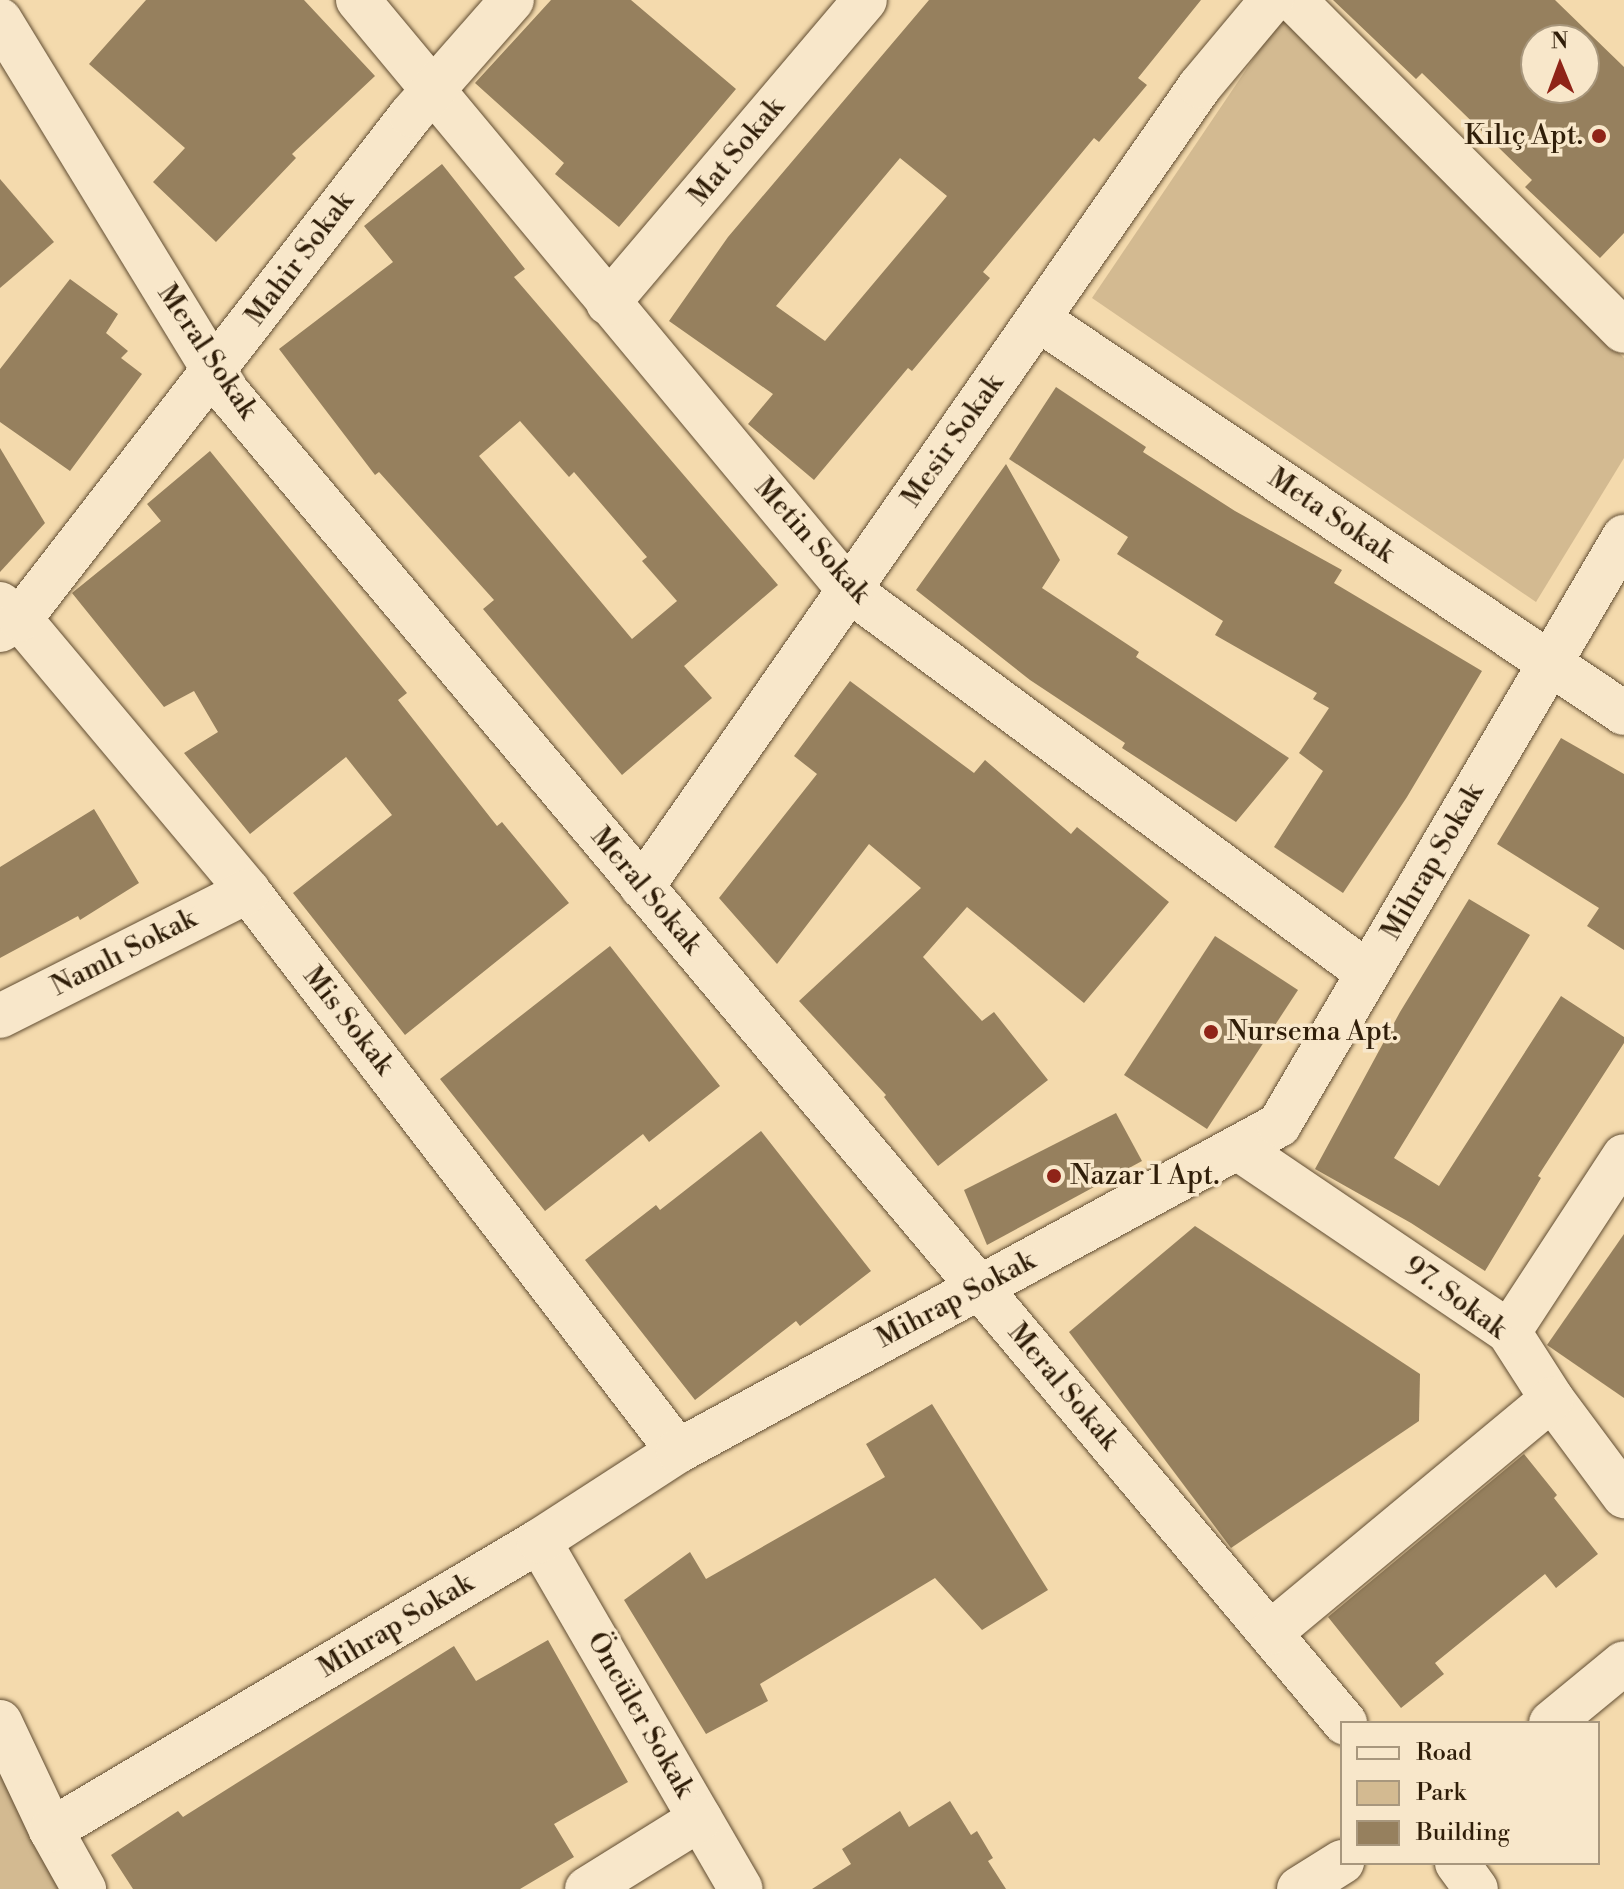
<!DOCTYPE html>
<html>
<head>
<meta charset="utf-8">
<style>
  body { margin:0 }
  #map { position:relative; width:1624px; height:1889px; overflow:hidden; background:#f4daad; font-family:"Libre Bodoni",serif }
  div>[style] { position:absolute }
  .green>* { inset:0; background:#d3ba91 }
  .building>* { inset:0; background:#96805e }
  .roads { filter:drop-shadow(0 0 2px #614d32) drop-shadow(0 0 2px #614d32) }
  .street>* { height:44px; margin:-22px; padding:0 22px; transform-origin:22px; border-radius:22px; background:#f8e7ca }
  .secondary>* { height:44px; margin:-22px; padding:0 22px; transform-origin:22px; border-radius:22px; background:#f8e7ca }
  .dots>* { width:22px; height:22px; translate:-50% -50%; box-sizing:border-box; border:4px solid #f8e7ca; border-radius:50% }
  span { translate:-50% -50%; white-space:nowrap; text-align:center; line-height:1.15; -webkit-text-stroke:7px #f8e7ca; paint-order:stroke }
  .poi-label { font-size:28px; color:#301e09 }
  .right { translate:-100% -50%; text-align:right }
  .left { translate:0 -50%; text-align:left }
  .street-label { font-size:28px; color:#301e09 }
  .legend { position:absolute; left:1340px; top:1721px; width:260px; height:144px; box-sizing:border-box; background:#f8e7ca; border:2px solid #a8977d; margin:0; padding:10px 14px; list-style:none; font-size:24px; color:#301e09 }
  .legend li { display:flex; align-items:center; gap:16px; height:40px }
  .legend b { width:40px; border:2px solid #a8977d }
  .north { position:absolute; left:1520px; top:24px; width:80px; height:80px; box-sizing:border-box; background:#f8e7ca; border:2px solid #a8977d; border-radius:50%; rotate:359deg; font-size:22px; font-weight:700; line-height:32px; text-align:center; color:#301e09 }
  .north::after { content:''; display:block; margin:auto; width:28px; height:36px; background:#8f2418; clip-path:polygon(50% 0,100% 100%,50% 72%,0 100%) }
</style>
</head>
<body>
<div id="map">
  <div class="green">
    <div style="clip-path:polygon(1285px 12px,1624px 358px,1624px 458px,1536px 602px,1092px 298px)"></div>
    <div style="clip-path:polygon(0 1774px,63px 1889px,0 1889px)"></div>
  </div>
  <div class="building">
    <div style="clip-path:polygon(146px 0,304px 0,375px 76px,292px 154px,296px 158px,216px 242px,153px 182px,185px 148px,89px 64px)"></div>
    <div style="clip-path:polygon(551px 0,631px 0,736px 89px,619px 227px,555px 174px,564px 163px,475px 83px)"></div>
    <div style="clip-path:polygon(evenodd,929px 0,1201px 0,1138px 78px,1147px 85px,1099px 142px,1094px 138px,983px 272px,990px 278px,912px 371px,908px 368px,814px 480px,748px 424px,773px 394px,669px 321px,728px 237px,929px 0,900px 158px,947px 196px,825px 341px,776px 306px,900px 158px)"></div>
    <div style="clip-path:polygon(evenodd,1333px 0,1555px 0,1624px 67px,1624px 233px,1600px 258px,1525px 187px,1532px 180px,1422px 73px,1416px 79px,1333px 0,1536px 40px,1584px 40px,1584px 88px,1536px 88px,1536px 40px)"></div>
    <div style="clip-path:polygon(evenodd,442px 164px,525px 269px,514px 277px,778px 585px,684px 666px,712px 698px,622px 775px,483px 609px,494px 600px,379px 472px,375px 475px,279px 349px,393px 262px,364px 226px,442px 164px,520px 421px,569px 477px,574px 472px,647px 557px,642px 561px,677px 601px,632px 639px,479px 456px,520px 421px)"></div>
    <div style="clip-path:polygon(0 179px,54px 242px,0 288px)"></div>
    <div style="clip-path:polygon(70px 279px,118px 314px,106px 333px,128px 351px,121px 358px,142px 374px,70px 471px,0 422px,0 369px)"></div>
    <div style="clip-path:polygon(1056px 387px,1146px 447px,1143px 452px,1235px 511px,1342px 570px,1334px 583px,1482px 671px,1407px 797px,1343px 893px,1274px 847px,1323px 771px,1299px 753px,1329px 708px,1313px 699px,1317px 693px,1215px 635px,1223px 621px,1117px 554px,1128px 537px,1009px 459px)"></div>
    <div style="clip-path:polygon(0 448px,45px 523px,0 572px)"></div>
    <div style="clip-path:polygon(210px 451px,407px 693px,398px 700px,497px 826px,502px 822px,569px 903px,405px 1035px,293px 893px,392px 815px,346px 757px,250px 834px,184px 753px,218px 732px,194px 691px,164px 707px,72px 593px,161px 521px,147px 504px)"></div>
    <div style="clip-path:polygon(1006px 464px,1060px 560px,1042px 588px,1139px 652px,1136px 657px,1289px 758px,1236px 822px,1122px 748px,1125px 743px,1030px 680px,916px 590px)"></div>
    <div style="clip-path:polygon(850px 681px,974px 773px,985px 760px,1071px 834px,1077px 827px,1169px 902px,1084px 1003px,967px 907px,923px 957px,982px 1021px,994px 1012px,1048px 1080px,938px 1166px,884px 1097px,886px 1095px,799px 1001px,921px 888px,869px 844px,777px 964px,719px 898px,817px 774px,794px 756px)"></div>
    <div style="clip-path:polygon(1561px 738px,1624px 774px,1624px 950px,1587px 926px,1599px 908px,1497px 844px)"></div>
    <div style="clip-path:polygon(94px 809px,139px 883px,80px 920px,78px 916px,0 958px,0 867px)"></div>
    <div style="clip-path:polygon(1469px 899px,1530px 935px,1394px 1158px,1439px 1186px,1561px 996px,1624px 1037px,1624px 1043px,1538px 1176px,1541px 1178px,1485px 1271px,1411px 1223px,1315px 1169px,1400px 1012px)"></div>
    <div style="clip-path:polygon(1215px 936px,1298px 990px,1207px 1129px,1124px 1075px)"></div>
    <div style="clip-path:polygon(610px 946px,720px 1086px,649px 1142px,643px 1134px,545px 1211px,440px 1079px)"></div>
    <div style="clip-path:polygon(1116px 1113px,1142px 1161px,987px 1245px,964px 1190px)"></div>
    <div style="clip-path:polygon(761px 1131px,871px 1271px,800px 1326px,796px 1321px,695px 1400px,585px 1260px,656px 1205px,660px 1210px)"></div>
    <div style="clip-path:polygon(1195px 1226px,1420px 1374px,1419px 1421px,1231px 1548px,1069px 1332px)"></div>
    <div style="clip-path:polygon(1624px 1234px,1624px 1398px,1547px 1345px)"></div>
    <div style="clip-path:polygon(932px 1404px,1048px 1590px,982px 1630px,935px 1578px,760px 1684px,768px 1701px,706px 1734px,624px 1600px,690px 1552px,706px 1579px,885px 1477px,866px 1444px)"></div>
    <div style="clip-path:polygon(1524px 1454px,1557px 1495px,1554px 1498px,1598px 1554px,1556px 1588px,1545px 1574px,1435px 1663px,1444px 1674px,1401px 1708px,1328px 1617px)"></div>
    <div style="clip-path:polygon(548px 1640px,628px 1782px,554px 1824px,574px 1857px,520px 1889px,133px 1889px,111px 1855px,178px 1811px,183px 1817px,454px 1646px,476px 1681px)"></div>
    <div style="clip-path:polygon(950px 1801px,971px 1835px,977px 1831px,993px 1858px,988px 1861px,1006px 1889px,812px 1889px,851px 1864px,842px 1849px,900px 1811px,909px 1827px)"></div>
  </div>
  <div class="roads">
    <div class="street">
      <div style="left:358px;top:0;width:768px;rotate:50.23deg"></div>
      <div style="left:849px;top:590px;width:645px;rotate:36.43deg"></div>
      <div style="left:1294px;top:0;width:467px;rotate:45.1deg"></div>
      <div style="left:0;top:20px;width:437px;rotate:58.6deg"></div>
      <div style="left:228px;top:393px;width:1737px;rotate:49.97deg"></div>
      <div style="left:608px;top:303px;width:397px;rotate:-49.7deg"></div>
      <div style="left:1038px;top:319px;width:706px;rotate:33.92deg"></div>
      <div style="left:0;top:604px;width:25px;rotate:37deg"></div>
      <div style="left:20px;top:619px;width:355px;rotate:50deg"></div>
      <div style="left:248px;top:891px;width:706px;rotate:52.48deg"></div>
      <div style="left:0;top:630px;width:23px;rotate:-29deg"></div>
      <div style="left:20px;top:619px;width:638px;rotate:-52.2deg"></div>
      <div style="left:411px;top:115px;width:153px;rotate:-48.7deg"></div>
      <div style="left:642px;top:887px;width:976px;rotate:-55.14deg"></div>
      <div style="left:1200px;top:86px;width:112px;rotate:-50.1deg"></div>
      <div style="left:0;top:1016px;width:278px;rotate:-26.7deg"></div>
      <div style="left:1239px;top:1149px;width:326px;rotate:34.1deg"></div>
      <div style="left:1509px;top:1332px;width:80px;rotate:57.3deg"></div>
      <div style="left:1552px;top:1399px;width:121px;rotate:53.4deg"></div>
      <div style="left:1509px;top:1332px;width:210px;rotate:-56.8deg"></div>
      <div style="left:539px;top:1541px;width:402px;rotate:59.9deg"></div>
      <div style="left:1270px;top:1633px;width:366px;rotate:-39.7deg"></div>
      <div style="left:0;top:1722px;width:119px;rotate:64.7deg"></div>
      <div style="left:51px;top:1830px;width:68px;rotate:60.8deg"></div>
      <div style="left:51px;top:1830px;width:567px;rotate:-30.63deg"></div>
      <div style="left:539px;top:1541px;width:166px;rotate:-32.9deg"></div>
      <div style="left:678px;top:1451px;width:684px;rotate:-28.48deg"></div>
      <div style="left:1279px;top:1125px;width:682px;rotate:-59.6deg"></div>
      <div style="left:1457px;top:1863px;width:32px;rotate:54deg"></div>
      <div style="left:587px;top:1889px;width:133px;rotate:-31.8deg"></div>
    </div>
    <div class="secondary">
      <div style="left:1551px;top:1723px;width:94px;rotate:-39.4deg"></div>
      <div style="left:1299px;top:1889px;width:51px;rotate:-32.1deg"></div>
    </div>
  </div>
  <div class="dots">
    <div style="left:1599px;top:136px;background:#8f2418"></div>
    <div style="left:1211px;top:1032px;background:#8f2418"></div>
    <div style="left:1054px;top:1176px;background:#8f2418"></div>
  </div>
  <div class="poi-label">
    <span class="right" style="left:1583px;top:136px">Kılıç Apt.</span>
    <span class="left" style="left:1227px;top:1032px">Nursema Apt.</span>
    <span class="left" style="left:1070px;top:1176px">Nazar 1 Apt.</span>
  </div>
  <div class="street-label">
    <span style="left:737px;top:152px;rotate:-50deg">Mat Sokak</span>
    <span style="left:300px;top:259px;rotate:-53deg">Mahir Sokak</span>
    <span style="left:207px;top:352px;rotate:56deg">Meral Sokak</span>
    <span style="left:953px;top:441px;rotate:-55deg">Mesir Sokak</span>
    <span style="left:1331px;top:516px;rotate:34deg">Meta Sokak</span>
    <span style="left:812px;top:541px;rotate:48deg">Metin Sokak</span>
    <span style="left:1433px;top:862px;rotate:-60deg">Mihrap Sokak</span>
    <span style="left:646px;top:891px;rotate:50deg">Meral Sokak</span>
    <span style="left:124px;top:953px;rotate:-27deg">Namlı Sokak</span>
    <span style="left:348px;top:1021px;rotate:52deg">Mis Sokak</span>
    <span style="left:1455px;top:1298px;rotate:36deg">97. Sokak</span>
    <span style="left:956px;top:1300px;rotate:-28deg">Mihrap Sokak</span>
    <span style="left:1063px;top:1387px;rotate:50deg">Meral Sokak</span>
    <span style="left:396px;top:1626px;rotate:-31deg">Mihrap Sokak</span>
    <span style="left:640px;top:1715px;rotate:60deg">Öncüler Sokak</span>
  </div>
  <ul class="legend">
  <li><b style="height:10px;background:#f8e7ca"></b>Road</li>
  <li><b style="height:22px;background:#d3ba91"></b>Park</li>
  <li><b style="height:22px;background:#96805e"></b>Building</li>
  </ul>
  <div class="north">N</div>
</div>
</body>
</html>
